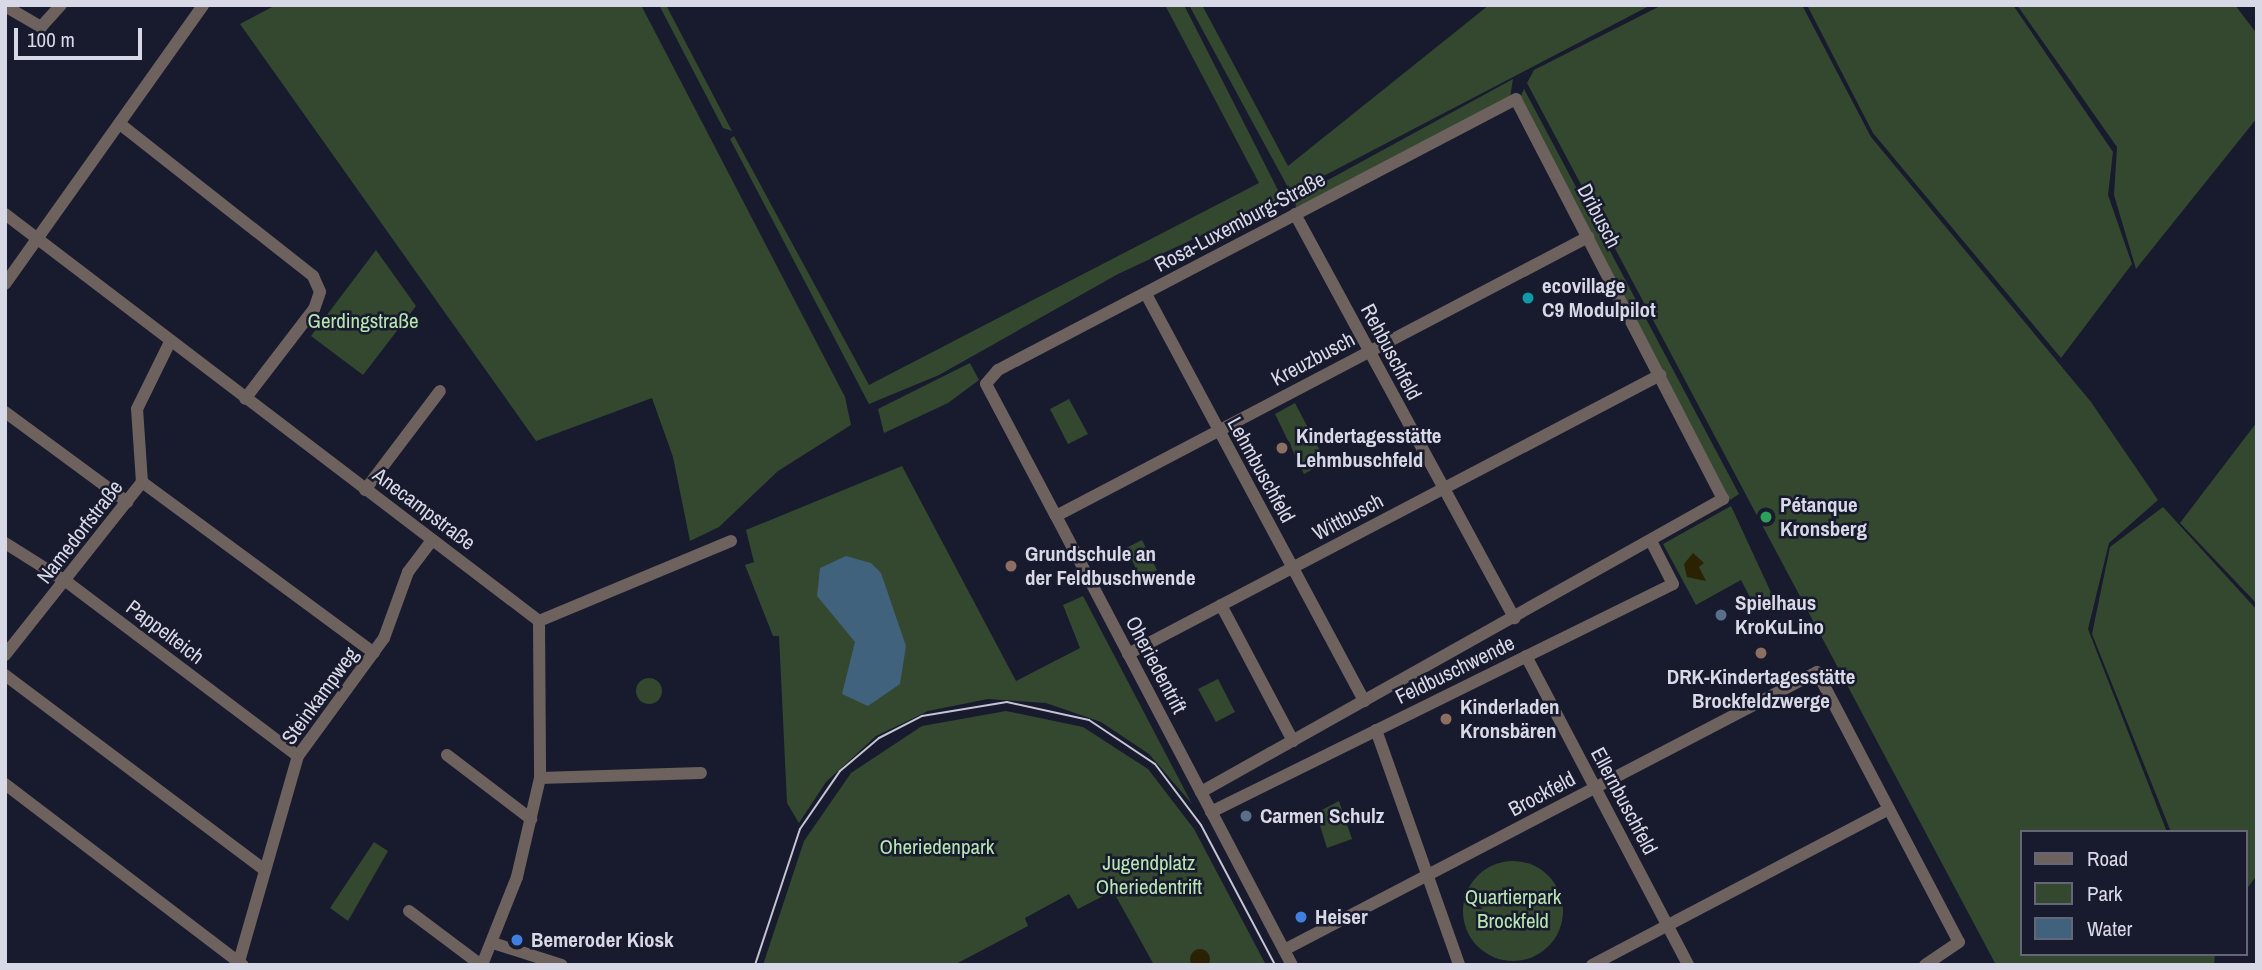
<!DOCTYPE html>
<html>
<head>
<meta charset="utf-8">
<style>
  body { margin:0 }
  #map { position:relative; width:2262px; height:970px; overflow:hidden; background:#181a2d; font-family:"Archivo Narrow",sans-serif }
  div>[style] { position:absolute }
  .green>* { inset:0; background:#33482f }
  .round { border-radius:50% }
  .sand>* { inset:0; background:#2a2202 }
  .water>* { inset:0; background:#40627c }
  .minor>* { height:12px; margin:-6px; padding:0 6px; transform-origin:6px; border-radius:6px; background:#6e625f }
  .tram>* { height:2px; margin:-1px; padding:0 1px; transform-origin:1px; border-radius:1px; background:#c3c5d3 }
  .dots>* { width:19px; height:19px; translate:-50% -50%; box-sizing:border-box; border:4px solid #181a2d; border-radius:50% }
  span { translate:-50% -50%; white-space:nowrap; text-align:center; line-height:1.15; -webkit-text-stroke:5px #181a2d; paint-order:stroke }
  .street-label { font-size:21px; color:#d7d9e6 }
  .poi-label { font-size:21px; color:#d7d9e6; font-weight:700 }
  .left { translate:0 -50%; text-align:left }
  .park-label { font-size:21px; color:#b8e6b0 }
  .frame { position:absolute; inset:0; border:7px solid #d7d9e6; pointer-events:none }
  .legend { position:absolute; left:2020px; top:830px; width:228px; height:126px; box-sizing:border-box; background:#181a2d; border:2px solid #646677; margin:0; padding:9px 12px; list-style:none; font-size:21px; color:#d7d9e6 }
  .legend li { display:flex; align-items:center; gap:14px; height:35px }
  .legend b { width:35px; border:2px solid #646677 }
  .scale { position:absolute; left:14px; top:28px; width:128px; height:32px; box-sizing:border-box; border:4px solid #d7d9e6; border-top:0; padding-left:9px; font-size:21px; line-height:24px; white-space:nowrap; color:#d7d9e6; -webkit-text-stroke:5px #181a2d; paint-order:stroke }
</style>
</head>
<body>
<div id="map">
  <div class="green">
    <div style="clip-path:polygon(276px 5px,641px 5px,845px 397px,851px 425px,778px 471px,719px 527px,690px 541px,673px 457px,652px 398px,536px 441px,240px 24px)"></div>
    <div style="clip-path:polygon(659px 5px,666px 5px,732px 131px,723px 128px)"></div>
    <div style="clip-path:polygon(1165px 5px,1184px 5px,1282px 198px,1118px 274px,939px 375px,869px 404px,730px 139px,734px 136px,869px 385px,1259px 183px)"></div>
    <div style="clip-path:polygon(1189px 5px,1202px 5px,1288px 166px,1489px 5px,1651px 5px,1291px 193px)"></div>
    <div style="clip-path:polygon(1802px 5px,1871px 137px,2091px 402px,2158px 500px,2109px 543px,2088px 629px,2167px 832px,2022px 832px,2022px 954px,2215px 954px,2214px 965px,1996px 965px,1527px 83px,1534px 70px,1660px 6px)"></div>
    <div style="clip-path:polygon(1807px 5px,2013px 5px,2113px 152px,2108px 195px,2132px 264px,2061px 358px,1873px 133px)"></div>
    <div style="clip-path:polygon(2017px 5px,2235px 5px,2257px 34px,2257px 118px,2136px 269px,2114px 195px,2117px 147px)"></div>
    <div style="clip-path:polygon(1513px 79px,1510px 98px,1296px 210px,1295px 198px)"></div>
    <div style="clip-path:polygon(1524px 89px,1739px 494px,1730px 500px,1520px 98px)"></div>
    <div style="clip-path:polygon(376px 250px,416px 306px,363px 375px,311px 336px)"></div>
    <div style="clip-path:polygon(970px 363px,979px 380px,948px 403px,884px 433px,878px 409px)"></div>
    <div style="clip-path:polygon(1069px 399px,1088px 434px,1068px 444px,1050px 409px)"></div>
    <div style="clip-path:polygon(1295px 403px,1326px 462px,1304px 474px,1275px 414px)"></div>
    <div style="clip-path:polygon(2257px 422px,2257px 604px,2180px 523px)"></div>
    <div style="clip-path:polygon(902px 466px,1016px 681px,1080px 648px,1063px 605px,1083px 596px,1192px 804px,1149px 754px,1101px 722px,1046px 703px,988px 699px,928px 711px,876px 736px,826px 782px,799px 823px,787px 803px,779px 636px,773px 636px,745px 565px,754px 562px,746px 530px)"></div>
    <div style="clip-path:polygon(1731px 506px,1775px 601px,1757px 611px,1741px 580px,1696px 605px,1663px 544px)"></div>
    <div style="clip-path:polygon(2163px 507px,2257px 610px,2257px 875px,2246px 890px,2246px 832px,2171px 832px,2092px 634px,2110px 547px)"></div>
    <div style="clip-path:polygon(1142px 540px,1157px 570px,1141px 579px,1126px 548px)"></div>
    <div class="round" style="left:636px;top:678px;width:26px;height:26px"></div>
    <div style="clip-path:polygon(1218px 679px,1235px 712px,1216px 722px,1198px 689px)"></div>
    <div style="clip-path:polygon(1006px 711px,1083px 727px,1148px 769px,1194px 829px,1266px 965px,1154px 965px,1113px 891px,1078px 909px,1069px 894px,1025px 918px,1028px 926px,954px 965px,763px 965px,804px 841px,851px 773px,922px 726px)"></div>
    <div style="clip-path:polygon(1339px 801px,1352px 839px,1327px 848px,1316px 813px)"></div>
    <div style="clip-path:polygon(374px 842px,388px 851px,348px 921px,330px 908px)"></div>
    <div class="round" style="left:1463px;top:861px;width:100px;height:100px"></div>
  </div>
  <div class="sand">
    <div style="clip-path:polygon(1693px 553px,1704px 563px,1699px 567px,1706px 581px,1687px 577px,1684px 564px)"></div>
    <div class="round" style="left:1190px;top:949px;width:20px;height:20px"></div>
  </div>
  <div class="water">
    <div style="clip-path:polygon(846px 556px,871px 563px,881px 573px,906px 646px,900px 684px,868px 706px,842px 694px,855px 642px,817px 596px,820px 568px)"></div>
  </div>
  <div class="minor">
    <div style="left:5px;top:6px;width:42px;rotate:30.3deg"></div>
    <div style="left:41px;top:27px;width:30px;rotate:-48deg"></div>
    <div style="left:120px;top:124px;width:246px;rotate:38.2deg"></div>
    <div style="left:313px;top:276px;width:17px;rotate:66deg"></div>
    <div style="left:320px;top:292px;width:18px;rotate:109deg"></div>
    <div style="left:314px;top:309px;width:113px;rotate:127.5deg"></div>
    <div style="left:5px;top:214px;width:671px;rotate:37.31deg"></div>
    <div style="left:539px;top:621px;width:157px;rotate:89.6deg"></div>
    <div style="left:540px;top:778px;width:102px;rotate:103.1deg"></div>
    <div style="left:517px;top:877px;width:95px;rotate:111.7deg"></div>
    <div style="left:1295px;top:214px;width:460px;rotate:61.5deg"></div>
    <div style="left:5px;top:284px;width:342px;rotate:-54.6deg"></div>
    <div style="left:1146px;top:294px;width:462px;rotate:61.8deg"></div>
    <div style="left:5px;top:412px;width:152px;rotate:36.4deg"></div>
    <div style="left:142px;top:482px;width:288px;rotate:36.4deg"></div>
    <div style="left:365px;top:490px;width:124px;rotate:-52.9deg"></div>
    <div style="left:1056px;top:516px;width:601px;rotate:-27.67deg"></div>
    <div style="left:5px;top:543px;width:73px;rotate:32.2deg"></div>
    <div style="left:67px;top:582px;width:289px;rotate:37deg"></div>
    <div style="left:1221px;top:605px;width:154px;rotate:62.1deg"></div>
    <div style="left:539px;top:621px;width:208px;rotate:-22.6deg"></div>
    <div style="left:1128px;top:654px;width:601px;rotate:-27.67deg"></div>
    <div style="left:5px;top:655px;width:221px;rotate:-51.6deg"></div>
    <div style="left:142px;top:482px;width:73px;rotate:-93.9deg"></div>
    <div style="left:137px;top:409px;width:75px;rotate:-63.8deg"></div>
    <div style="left:1526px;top:656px;width:349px;rotate:62.3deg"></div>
    <div style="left:5px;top:675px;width:325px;rotate:36.9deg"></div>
    <div style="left:1376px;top:730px;width:249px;rotate:70.5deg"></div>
    <div style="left:447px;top:755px;width:106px;rotate:37.3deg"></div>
    <div style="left:540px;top:778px;width:161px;rotate:-1.8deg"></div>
    <div style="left:5px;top:784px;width:299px;rotate:37.3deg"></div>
    <div style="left:1201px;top:792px;width:599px;rotate:-29.31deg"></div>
    <div style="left:1723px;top:499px;width:450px;rotate:-117.4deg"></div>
    <div style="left:1516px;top:99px;width:585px;rotate:152.38deg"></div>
    <div style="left:998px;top:370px;width:18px;rotate:131deg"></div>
    <div style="left:986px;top:384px;width:149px;rotate:62.1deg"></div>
    <div style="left:1056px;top:516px;width:312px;rotate:62.3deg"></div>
    <div style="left:1201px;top:792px;width:195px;rotate:62.3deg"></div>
    <div style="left:1211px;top:812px;width:515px;rotate:-26.27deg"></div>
    <div style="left:1673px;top:584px;width:48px;rotate:-117.1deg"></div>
    <div style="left:409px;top:911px;width:90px;rotate:36.9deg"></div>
    <div style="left:493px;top:943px;width:72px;rotate:17.7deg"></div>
    <div style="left:1284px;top:950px;width:601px;rotate:-27.55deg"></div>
    <div style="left:1817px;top:672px;width:305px;rotate:62.3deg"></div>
    <div style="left:1959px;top:942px;width:41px;rotate:145.9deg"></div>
    <div style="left:238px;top:965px;width:217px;rotate:-74deg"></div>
    <div style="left:298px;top:756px;width:146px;rotate:-53.9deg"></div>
    <div style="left:384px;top:638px;width:70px;rotate:-70deg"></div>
    <div style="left:408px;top:572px;width:40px;rotate:-53deg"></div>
    <div style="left:1592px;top:965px;width:335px;rotate:-27.7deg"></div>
  </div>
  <div class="tram">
    <div style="left:755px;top:965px;width:143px;rotate:-71.7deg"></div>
    <div style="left:800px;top:829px;width:70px;rotate:-55.4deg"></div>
    <div style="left:840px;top:771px;width:51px;rotate:-40.2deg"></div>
    <div style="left:879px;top:738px;width:48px;rotate:-27.1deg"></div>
    <div style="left:922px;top:716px;width:86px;rotate:-9.4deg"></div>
    <div style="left:1007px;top:702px;width:84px;rotate:12.4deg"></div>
    <div style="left:1089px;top:720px;width:79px;rotate:33.7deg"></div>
    <div style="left:1155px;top:764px;width:76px;rotate:53deg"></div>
    <div style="left:1201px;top:825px;width:158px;rotate:62.1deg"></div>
  </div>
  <div class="dots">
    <div style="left:1528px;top:298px;background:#0f9aa8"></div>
    <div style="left:1282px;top:448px;background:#8d6e63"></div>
    <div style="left:1766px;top:517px;background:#2e9e5b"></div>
    <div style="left:1011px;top:566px;background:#8d6e63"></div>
    <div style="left:1721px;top:615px;background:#5c6f8a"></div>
    <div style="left:1761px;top:653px;background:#8d6e63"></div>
    <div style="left:1446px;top:719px;background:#8d6e63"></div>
    <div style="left:1246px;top:816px;background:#5c6f8a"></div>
    <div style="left:1301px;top:917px;background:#3f7fe0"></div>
    <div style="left:517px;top:940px;background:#3f7fe0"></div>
  </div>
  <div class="street-label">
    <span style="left:1599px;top:216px;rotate:62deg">Dribusch</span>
    <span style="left:1240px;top:222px;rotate:-28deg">Rosa-Luxemburg-Straße</span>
    <span style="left:1391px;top:352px;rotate:62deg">Rehbuschfeld</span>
    <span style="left:1313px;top:359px;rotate:-28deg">Kreuzbusch</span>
    <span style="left:1261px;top:470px;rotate:61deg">Lehmbuschfeld</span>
    <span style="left:424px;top:509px;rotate:37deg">Anecampstraße</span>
    <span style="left:1348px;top:517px;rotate:-28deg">Wittbusch</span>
    <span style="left:80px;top:532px;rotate:-52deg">Namedorfstraße</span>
    <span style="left:165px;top:632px;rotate:37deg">Pappelteich</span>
    <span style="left:1156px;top:665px;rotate:62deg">Oheriedentrift</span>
    <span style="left:1455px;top:670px;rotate:-26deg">Feldbuschwende</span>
    <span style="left:320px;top:696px;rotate:-54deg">Steinkampweg</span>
    <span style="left:1542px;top:794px;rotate:-28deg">Brockfeld</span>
    <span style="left:1624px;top:801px;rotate:62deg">Ellernbuschfeld</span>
  </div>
  <div class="poi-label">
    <span class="left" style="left:1542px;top:298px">ecovillage<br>C9 Modulpilot</span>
    <span class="left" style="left:1296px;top:448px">Kindertagesstätte<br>Lehmbuschfeld</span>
    <span class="left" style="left:1780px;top:517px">Pétanque<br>Kronsberg</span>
    <span class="left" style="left:1025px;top:566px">Grundschule an<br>der Feldbuschwende</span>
    <span class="left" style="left:1735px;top:615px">Spielhaus<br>KroKuLino</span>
    <span style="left:1761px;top:689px">DRK-Kindertagesstätte<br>Brockfeldzwerge</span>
    <span class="left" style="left:1460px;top:719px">Kinderladen<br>Kronsbären</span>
    <span class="left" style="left:1260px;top:816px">Carmen Schulz</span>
    <span class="left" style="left:1315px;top:917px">Heiser</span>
    <span class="left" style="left:531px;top:940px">Bemeroder Kiosk</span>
  </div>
  <div class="park-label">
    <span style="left:363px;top:321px">Gerdingstraße</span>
    <span style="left:937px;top:847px">Oheriedenpark</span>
    <span style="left:1149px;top:875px">Jugendplatz<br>Oheriedentrift</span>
    <span style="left:1513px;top:909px">Quartierpark<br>Brockfeld</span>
  </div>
  <div class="frame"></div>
  <ul class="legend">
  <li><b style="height:9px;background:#6e625f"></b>Road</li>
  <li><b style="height:19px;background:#33482f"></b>Park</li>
  <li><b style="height:19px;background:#40627c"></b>Water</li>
  </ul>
  <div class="scale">100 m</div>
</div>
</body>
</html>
